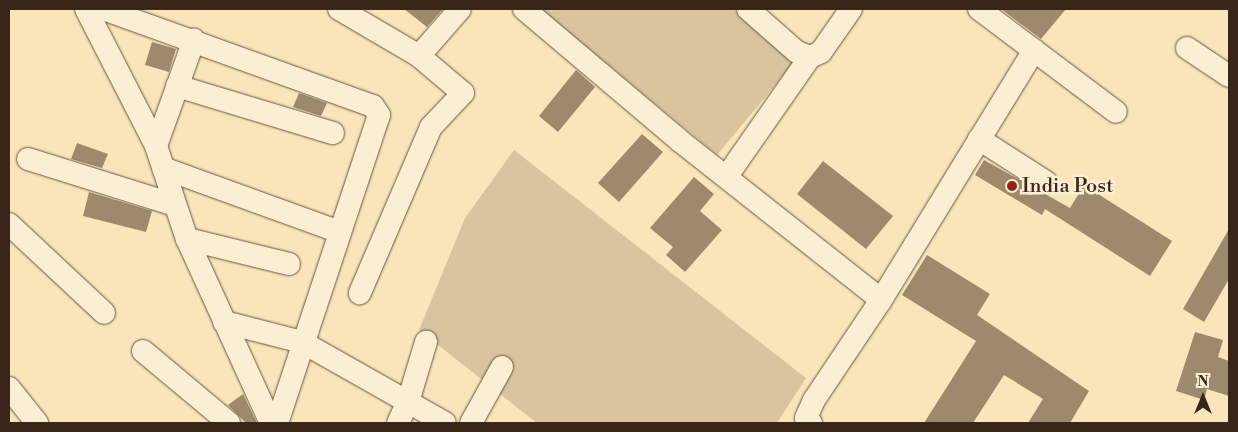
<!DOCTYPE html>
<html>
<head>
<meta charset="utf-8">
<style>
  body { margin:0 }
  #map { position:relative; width:1238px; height:432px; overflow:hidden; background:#fae5ba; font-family:"Libre Bodoni",serif }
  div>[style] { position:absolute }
  .green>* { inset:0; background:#d9c49f }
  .building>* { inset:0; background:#9e896d }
  .roads { filter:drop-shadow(0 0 1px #6a5541) drop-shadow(0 0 1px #6a5541) }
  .minor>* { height:22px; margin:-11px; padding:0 11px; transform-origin:11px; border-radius:11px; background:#fceed2 }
  .dots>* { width:14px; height:14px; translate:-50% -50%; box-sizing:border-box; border:2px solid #fceed2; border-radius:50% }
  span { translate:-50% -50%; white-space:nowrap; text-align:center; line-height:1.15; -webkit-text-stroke:5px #fceed2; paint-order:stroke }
  .poi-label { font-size:20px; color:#3a2519 }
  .left { translate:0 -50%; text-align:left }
  .frame { position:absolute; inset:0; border:10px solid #3a2519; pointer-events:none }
  .north { position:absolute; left:1178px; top:372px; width:50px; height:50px; -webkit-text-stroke:4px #fceed2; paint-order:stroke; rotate:0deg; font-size:14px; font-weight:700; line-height:20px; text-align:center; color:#3a2519 }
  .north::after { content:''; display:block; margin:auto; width:18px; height:22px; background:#3a2519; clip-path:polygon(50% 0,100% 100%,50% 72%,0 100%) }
</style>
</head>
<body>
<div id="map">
  <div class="green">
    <div style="clip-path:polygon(540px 9px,734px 9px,796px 60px,717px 155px)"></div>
    <div style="clip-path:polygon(514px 150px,806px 378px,777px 423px,537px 423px,419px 330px,465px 218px)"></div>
  </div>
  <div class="building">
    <div style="clip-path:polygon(404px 9px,443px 9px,427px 27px)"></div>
    <div style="clip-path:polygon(1001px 9px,1066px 9px,1041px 39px)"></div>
    <div style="clip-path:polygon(152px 42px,176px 49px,169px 72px,145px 65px)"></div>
    <div style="clip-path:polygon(576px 70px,595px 87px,558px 132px,539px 116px)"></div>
    <div style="clip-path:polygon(299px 93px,327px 103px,321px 116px,293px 107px)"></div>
    <div style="clip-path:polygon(642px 134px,663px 152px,619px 202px,598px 183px)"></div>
    <div style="clip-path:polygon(77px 143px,108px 154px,102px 168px,71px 159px)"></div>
    <div style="clip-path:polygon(984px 160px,1070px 208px,1084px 185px,1172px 241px,1150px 276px,1045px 209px,1042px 215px,975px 175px)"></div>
    <div style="clip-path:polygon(823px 161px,893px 216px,866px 249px,797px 194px)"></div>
    <div style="clip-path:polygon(694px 177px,714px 194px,700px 211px,722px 230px,685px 272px,666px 255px,673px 247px,650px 228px)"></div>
    <div style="clip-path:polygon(89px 192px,152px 211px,146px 232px,83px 216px)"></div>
    <div style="clip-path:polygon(1229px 229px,1229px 279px,1204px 322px,1183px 309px)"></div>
    <div style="clip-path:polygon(927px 255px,990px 294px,977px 315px,1089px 391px,1070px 423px,1028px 423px,1043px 399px,1004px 375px,973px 423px,924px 423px,976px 341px,902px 295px)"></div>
    <div style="clip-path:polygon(1195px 332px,1223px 340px,1218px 357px,1229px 361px,1229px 396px,1207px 389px,1204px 400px,1176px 391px)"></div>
    <div style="clip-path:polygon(243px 394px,257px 423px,246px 423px,228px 405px)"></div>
  </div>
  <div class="roads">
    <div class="minor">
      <div style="left:86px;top:9px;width:154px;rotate:62.9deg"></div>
      <div style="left:156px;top:146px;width:98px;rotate:71.6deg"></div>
      <div style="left:187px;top:239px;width:202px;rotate:65.5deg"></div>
      <div style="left:103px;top:9px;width:287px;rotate:19.8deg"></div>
      <div style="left:373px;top:106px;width:11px;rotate:56deg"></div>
      <div style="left:379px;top:115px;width:324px;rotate:108.3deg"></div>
      <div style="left:339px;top:9px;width:93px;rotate:30.4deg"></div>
      <div style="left:419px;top:56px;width:57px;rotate:40.1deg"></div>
      <div style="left:463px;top:93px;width:47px;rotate:133.3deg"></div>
      <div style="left:431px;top:127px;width:181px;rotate:113.2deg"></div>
      <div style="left:524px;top:9px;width:204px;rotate:40.2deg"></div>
      <div style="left:680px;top:141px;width:256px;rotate:38.3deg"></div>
      <div style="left:748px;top:9px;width:65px;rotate:41.3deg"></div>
      <div style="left:797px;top:52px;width:14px;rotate:21deg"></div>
      <div style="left:810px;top:57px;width:12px;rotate:-24deg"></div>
      <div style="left:821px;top:52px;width:52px;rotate:-55.1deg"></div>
      <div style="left:979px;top:9px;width:171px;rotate:36.9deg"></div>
      <div style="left:1187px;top:48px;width:50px;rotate:33.7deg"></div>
      <div style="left:419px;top:56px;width:62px;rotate:-48.9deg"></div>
      <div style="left:177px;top:86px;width:163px;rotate:16.8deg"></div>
      <div style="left:979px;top:139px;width:80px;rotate:32.7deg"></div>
      <div style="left:156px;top:146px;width:113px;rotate:-70.3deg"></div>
      <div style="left:28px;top:159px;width:154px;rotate:17.4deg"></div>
      <div style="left:163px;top:168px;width:188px;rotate:19.9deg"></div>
      <div style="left:727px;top:176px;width:145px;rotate:-55.1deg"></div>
      <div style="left:9px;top:224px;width:130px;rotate:43.1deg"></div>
      <div style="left:187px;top:239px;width:105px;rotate:13.8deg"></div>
      <div style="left:224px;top:322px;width:81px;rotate:14.4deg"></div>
      <div style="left:302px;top:342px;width:164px;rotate:29.5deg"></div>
      <div style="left:143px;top:351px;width:112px;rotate:39.9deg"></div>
      <div style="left:9px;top:388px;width:45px;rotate:51.3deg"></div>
      <div style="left:398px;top:423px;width:23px;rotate:-65deg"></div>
      <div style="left:408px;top:402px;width:63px;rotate:-73.3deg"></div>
      <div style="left:471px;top:423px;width:64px;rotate:-61deg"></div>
      <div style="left:811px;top:423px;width:7px;rotate:-135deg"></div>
      <div style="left:806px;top:418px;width:20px;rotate:-66deg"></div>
      <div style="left:814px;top:400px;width:120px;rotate:-56.2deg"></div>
      <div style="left:881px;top:300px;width:293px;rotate:-58.5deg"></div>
    </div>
  </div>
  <div class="dots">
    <div style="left:1012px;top:186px;background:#8f2418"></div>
  </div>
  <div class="poi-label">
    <span class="left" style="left:1022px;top:186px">India Post</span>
  </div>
  <div class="frame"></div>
  <div class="north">N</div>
</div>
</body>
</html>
